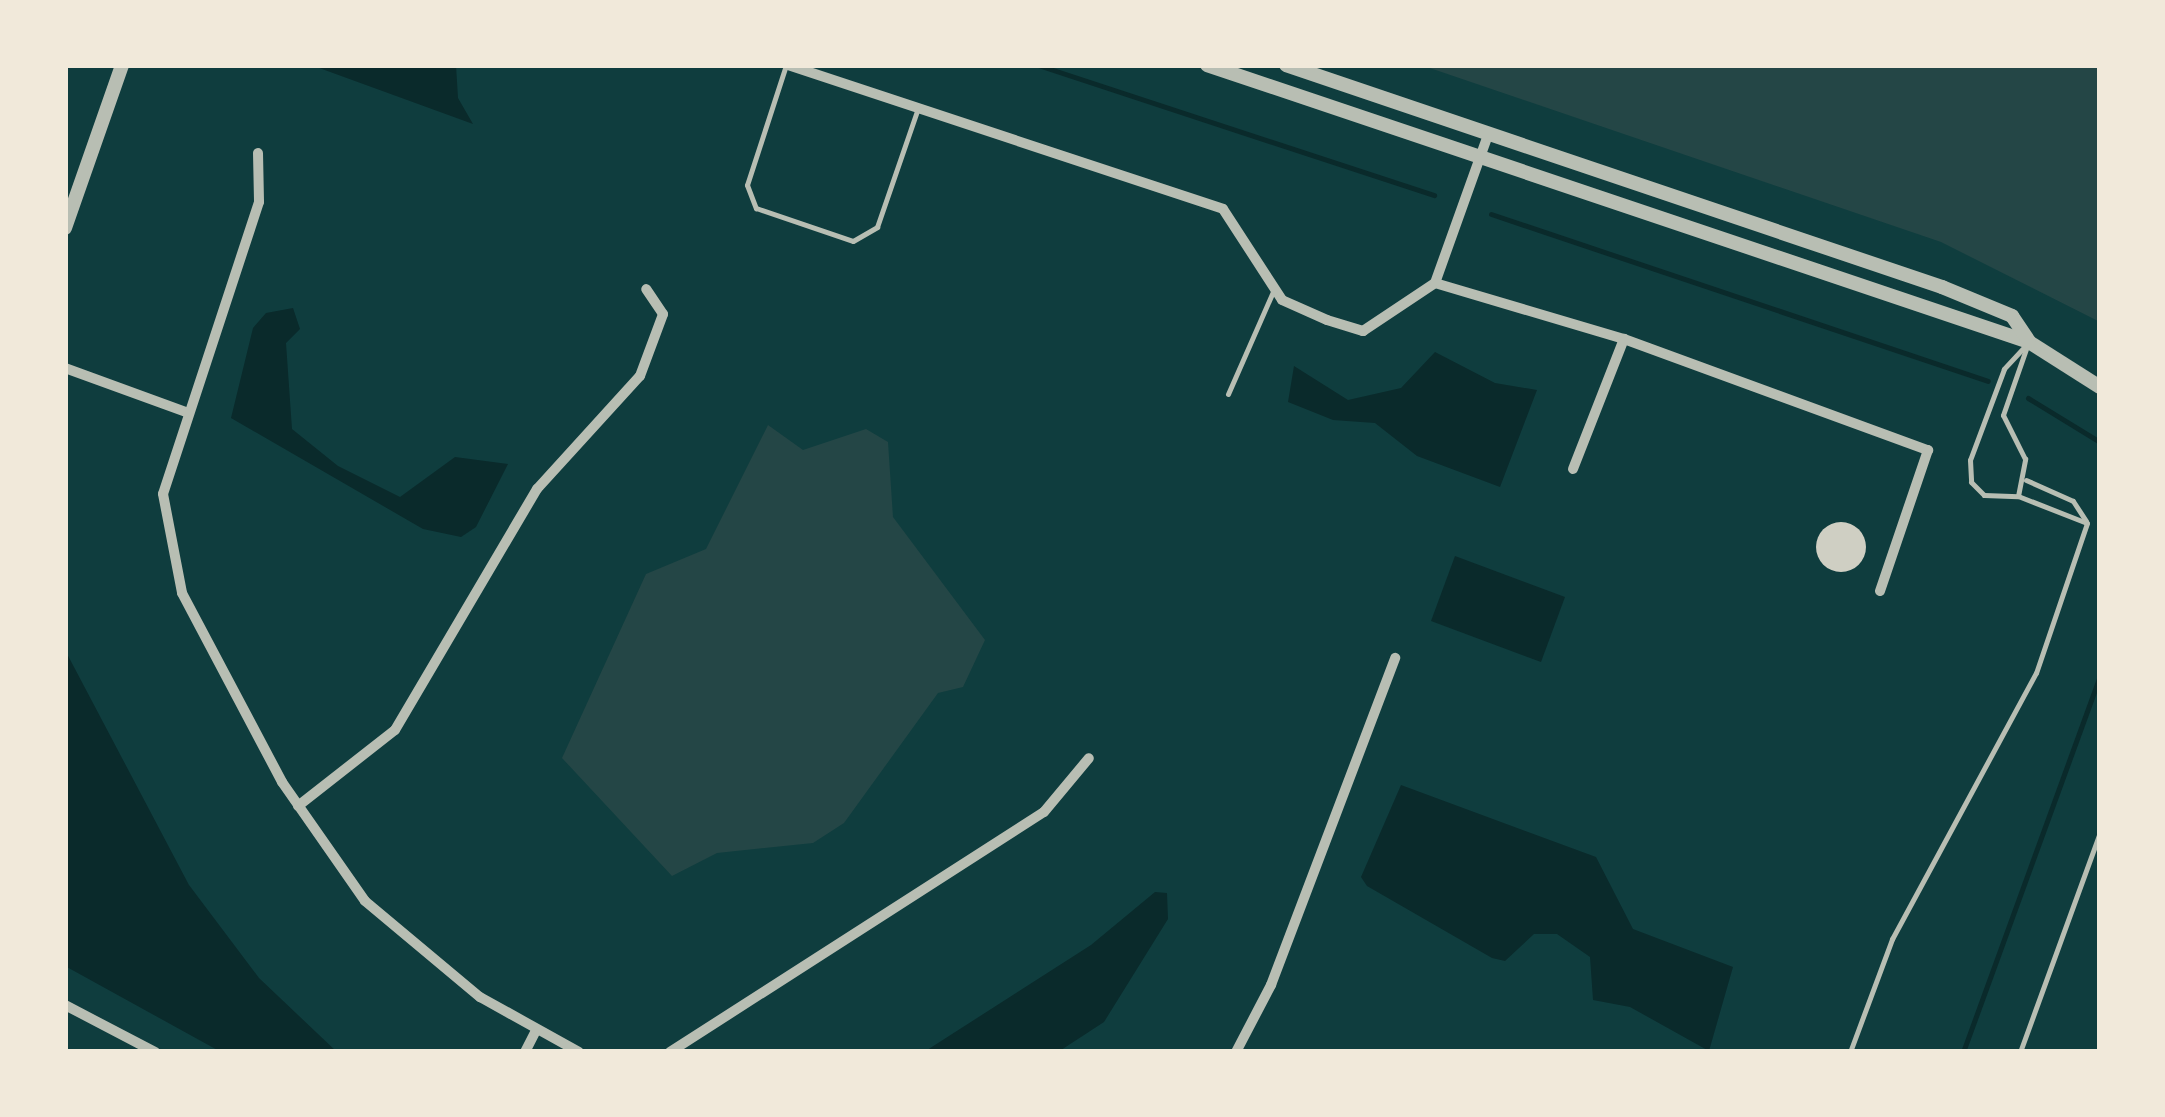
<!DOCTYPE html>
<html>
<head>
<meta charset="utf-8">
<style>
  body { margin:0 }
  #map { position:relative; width:2165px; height:1117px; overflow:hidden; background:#0f3d3e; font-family:Roboto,sans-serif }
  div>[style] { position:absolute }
  .green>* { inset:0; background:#244646 }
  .water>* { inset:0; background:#0a2a2b }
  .stream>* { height:5px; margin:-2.5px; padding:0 2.5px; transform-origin:2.5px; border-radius:2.5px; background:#0a2a2b }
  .building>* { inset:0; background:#cfcfc3 }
  .round { border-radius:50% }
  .service>* { height:5px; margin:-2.5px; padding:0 2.5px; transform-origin:2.5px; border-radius:2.5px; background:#b8beb3 }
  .minor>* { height:10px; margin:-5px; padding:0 5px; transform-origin:5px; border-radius:5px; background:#b8beb3 }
  .tertiary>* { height:14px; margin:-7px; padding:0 7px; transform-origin:7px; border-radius:7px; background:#b8beb3 }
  span { translate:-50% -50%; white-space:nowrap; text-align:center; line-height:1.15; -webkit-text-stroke:10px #f1e9da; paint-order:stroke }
  .frame { position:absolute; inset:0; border:68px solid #f1e9da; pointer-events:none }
</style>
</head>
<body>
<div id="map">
  <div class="green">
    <div style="clip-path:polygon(1421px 65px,2100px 65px,2100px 322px,1941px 242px)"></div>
    <div style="clip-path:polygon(768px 425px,803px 450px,866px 429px,888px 442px,893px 517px,985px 640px,963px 687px,938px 693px,844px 823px,813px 843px,717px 853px,672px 876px,562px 758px,646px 574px,706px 549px)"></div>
  </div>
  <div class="water">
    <div style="clip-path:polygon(311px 65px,456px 65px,458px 98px,473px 124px)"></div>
    <div style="clip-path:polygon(293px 308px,300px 329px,286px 343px,292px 429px,338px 466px,400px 497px,455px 457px,508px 464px,476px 527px,461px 537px,423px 529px,231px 418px,253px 328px,266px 313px)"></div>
    <div style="clip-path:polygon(1435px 352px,1495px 383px,1537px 390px,1500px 487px,1417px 456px,1375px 423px,1333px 420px,1288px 402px,1294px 366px,1348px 400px,1401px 388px)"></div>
    <div style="clip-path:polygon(1455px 556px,1565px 597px,1541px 662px,1431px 621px)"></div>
    <div style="clip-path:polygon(65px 650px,189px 885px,259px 978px,337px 1052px,221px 1052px,65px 966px)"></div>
    <div style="clip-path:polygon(1401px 785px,1596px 857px,1633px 929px,1733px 967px,1709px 1051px,1630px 1007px,1593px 1000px,1590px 957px,1557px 934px,1534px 934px,1505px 961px,1492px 958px,1367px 886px,1361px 877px)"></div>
    <div style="clip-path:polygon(1155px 892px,1167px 893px,1168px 919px,1104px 1022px,1058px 1052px,924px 1052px,1091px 945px)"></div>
  </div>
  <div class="stream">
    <div style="left:1038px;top:65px;width:417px;rotate:18.2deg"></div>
    <div style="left:1491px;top:214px;width:524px;rotate:18.57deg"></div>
    <div style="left:2028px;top:398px;width:84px;rotate:31.4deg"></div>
    <div style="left:1963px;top:1052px;width:401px;rotate:-70deg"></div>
  </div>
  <div class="building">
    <div class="round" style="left:1816px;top:522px;width:50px;height:50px"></div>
  </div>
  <div class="service">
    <div style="left:786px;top:65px;width:126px;rotate:108deg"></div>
    <div style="left:747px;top:185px;width:25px;rotate:69deg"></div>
    <div style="left:756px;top:208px;width:102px;rotate:18.8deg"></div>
    <div style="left:853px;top:241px;width:28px;rotate:-30deg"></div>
    <div style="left:877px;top:227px;width:123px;rotate:-71deg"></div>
    <div style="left:2027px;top:344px;width:34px;rotate:133deg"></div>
    <div style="left:2004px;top:369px;width:97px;rotate:110.5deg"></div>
    <div style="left:1970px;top:460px;width:22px;rotate:87deg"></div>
    <div style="left:1971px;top:482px;width:18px;rotate:45deg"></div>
    <div style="left:1984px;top:495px;width:34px;rotate:2deg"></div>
    <div style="left:2018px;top:496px;width:74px;rotate:21.4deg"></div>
    <div style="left:1228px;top:394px;width:115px;rotate:-66.3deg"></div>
    <div style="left:2026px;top:480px;width:51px;rotate:24.1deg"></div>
    <div style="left:2073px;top:501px;width:24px;rotate:57deg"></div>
    <div style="left:2018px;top:496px;width:38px;rotate:-79deg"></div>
    <div style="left:2025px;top:459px;width:49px;rotate:-116.6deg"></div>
    <div style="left:2003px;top:415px;width:70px;rotate:-70.8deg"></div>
    <div style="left:1850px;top:1052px;width:121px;rotate:-69.6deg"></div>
    <div style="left:1892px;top:939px;width:302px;rotate:-61.6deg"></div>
    <div style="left:2036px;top:673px;width:158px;rotate:-71.2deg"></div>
    <div style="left:2020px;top:1052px;width:234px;rotate:-70deg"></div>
  </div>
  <div class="minor">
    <div style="left:788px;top:65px;width:458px;rotate:18.3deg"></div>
    <div style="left:1223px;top:209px;width:108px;rotate:57deg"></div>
    <div style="left:1282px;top:300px;width:49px;rotate:24deg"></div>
    <div style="left:1327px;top:320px;width:38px;rotate:17deg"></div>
    <div style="left:1363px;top:331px;width:87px;rotate:-33.7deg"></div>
    <div style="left:1435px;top:283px;width:197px;rotate:16.5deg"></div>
    <div style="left:1624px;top:339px;width:324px;rotate:20.1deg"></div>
    <div style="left:1928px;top:450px;width:149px;rotate:108.8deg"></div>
    <div style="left:258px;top:153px;width:49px;rotate:88.8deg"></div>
    <div style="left:259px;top:202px;width:307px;rotate:108.2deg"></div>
    <div style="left:163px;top:494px;width:101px;rotate:79.1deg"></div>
    <div style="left:182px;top:593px;width:214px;rotate:62.1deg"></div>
    <div style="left:282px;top:782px;width:145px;rotate:55.1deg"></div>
    <div style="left:365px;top:901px;width:150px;rotate:39.9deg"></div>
    <div style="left:480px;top:997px;width:113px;rotate:29.1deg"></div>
    <div style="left:1435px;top:283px;width:160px;rotate:-70.3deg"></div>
    <div style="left:65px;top:368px;width:129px;rotate:20deg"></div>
    <div style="left:1573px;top:469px;width:140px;rotate:-68.6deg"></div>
    <div style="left:298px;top:806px;width:123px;rotate:-38.1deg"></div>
    <div style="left:395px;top:730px;width:280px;rotate:-59.5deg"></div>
    <div style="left:537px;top:489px;width:153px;rotate:-47.7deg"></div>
    <div style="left:640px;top:376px;width:66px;rotate:-69.6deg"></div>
    <div style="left:663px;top:314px;width:30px;rotate:-124deg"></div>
    <div style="left:65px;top:1005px;width:102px;rotate:27.6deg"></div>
    <div style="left:525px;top:1052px;width:25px;rotate:-63deg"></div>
    <div style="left:670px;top:1052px;width:444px;rotate:-32.7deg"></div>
    <div style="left:1044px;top:812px;width:70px;rotate:-50.2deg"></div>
    <div style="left:1236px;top:1052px;width:76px;rotate:-62.4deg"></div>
    <div style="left:1271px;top:985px;width:350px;rotate:-69.2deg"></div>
  </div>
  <div class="tertiary">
    <div style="left:1207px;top:65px;width:867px;rotate:18.62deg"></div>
    <div style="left:2029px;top:342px;width:84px;rotate:32.4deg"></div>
    <div style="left:1286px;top:65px;width:693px;rotate:18.7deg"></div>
    <div style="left:1942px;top:287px;width:76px;rotate:22.5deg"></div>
    <div style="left:2012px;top:316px;width:30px;rotate:56deg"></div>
    <div style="left:65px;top:228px;width:173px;rotate:-70.7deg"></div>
  </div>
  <div class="frame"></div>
</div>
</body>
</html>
